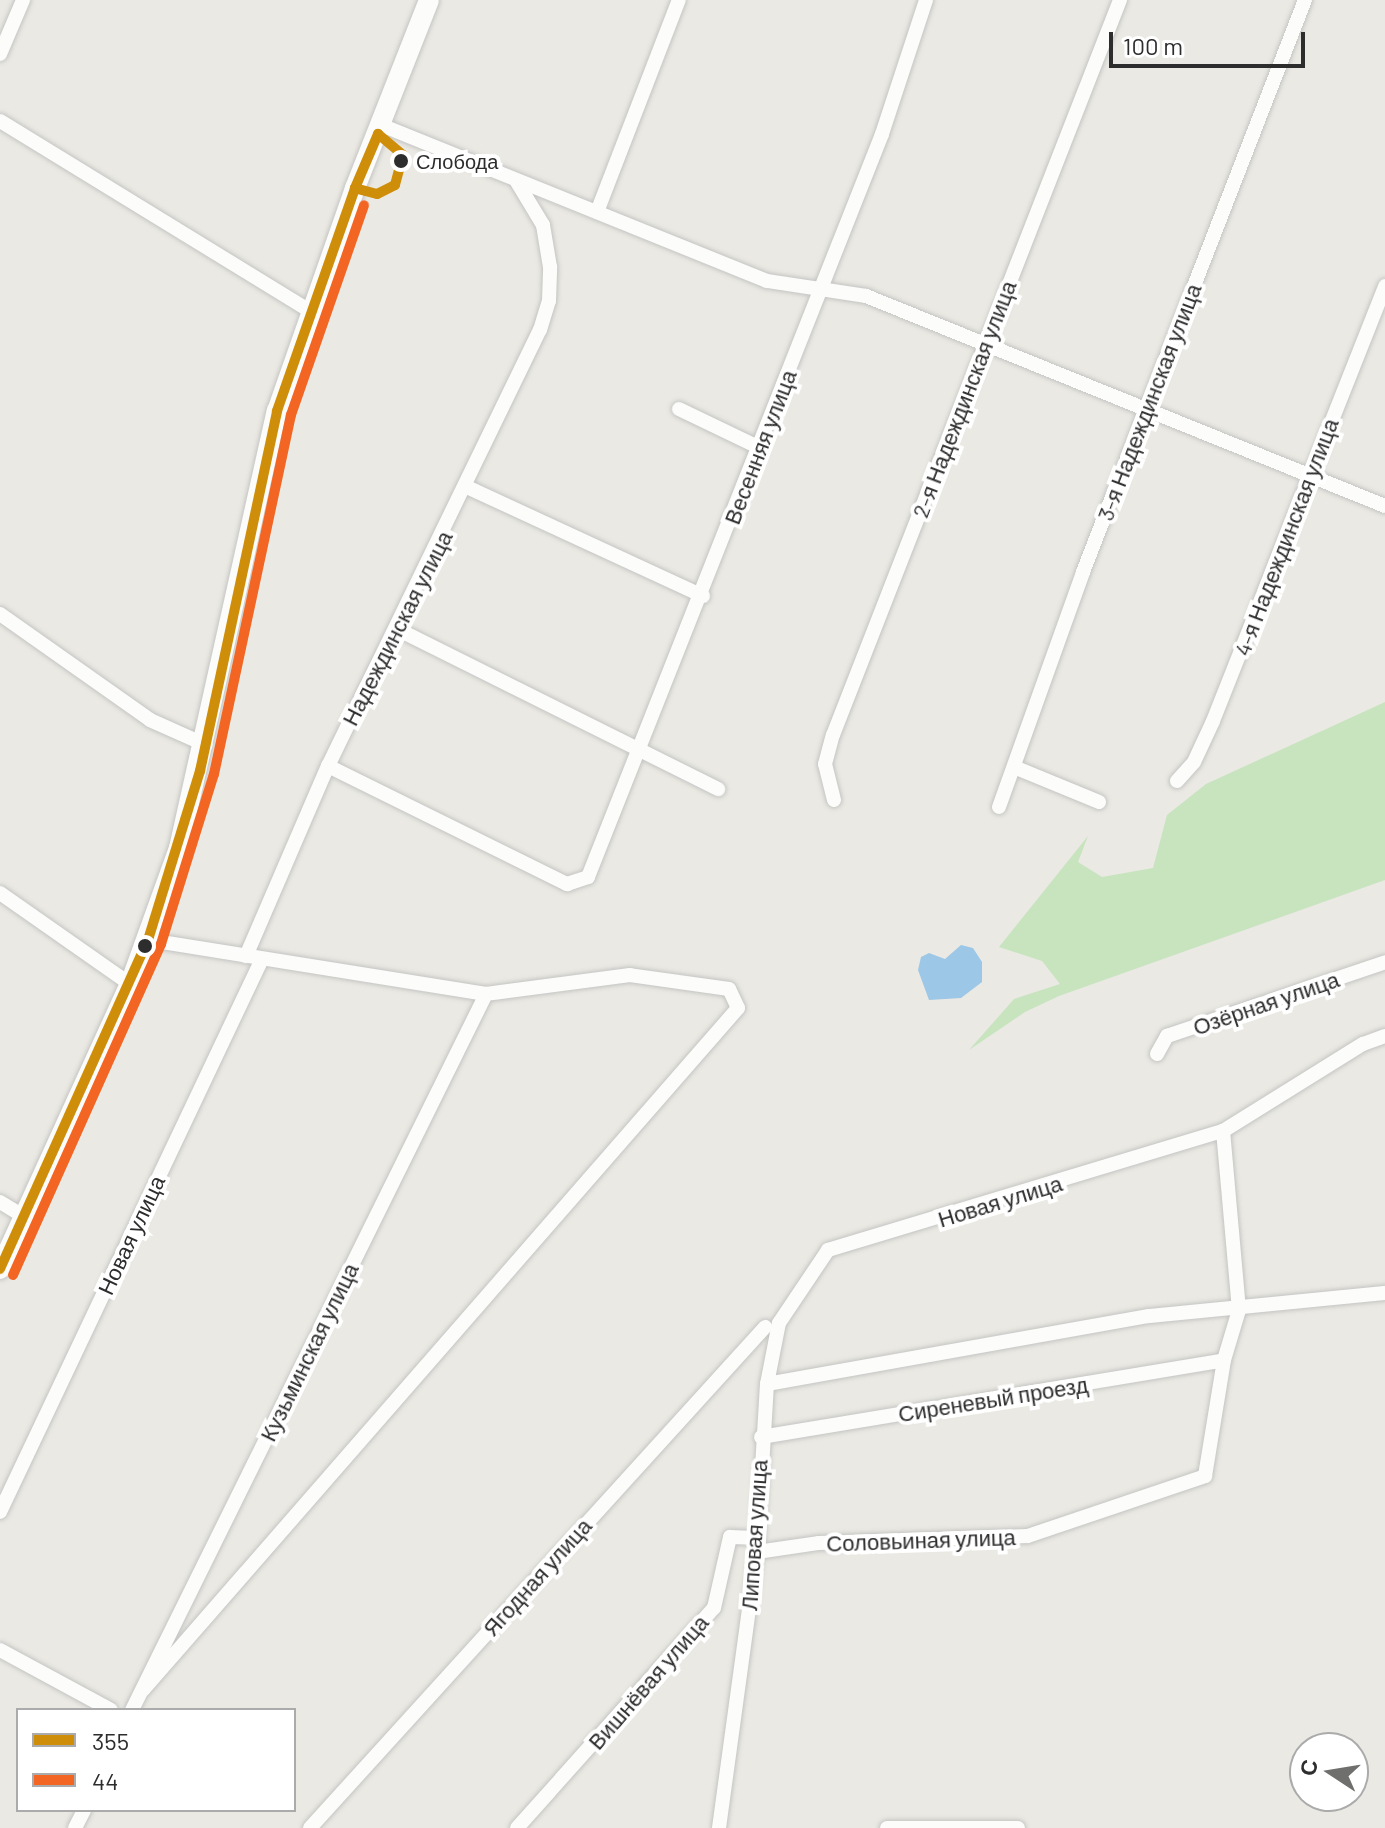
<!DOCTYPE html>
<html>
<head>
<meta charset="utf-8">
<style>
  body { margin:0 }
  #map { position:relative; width:1385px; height:1828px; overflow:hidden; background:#eae9e3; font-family:Barlow,sans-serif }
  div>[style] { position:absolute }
  .green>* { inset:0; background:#c7e4bf }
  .water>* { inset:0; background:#9cc7e6 }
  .roads { filter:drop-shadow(0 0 2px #c4c4c3) drop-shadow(0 0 2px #c4c4c3) }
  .street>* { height:14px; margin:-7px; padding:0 7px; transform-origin:7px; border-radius:7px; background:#fcfcfb }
  .secondary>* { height:20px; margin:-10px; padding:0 10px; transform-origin:10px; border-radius:10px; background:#fcfcfb }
  .bus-1>* { height:10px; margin:-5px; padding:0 5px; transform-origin:5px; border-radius:5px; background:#cf8e09 }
  .bus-2>* { height:10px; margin:-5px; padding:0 5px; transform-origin:5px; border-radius:5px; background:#f26522 }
  .dots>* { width:22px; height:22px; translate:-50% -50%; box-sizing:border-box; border:4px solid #fff; border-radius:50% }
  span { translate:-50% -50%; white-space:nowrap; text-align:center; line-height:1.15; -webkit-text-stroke:8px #fff; paint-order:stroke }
  .bus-label { font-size:20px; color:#2d2d2d }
  .left { translate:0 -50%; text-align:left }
  .street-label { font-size:22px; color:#2d2d2d }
  .legend { position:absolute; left:16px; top:1708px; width:280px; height:104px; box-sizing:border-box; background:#fff; border:2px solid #ababab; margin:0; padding:10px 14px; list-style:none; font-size:24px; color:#2d2d2d }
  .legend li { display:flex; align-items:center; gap:16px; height:40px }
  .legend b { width:40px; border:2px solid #ababab }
  .north { position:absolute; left:1289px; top:1732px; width:80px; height:80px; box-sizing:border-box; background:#fff; border:2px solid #ababab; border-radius:50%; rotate:282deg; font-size:22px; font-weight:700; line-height:32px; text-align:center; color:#2d2d2d }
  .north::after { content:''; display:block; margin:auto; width:28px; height:36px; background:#6f6f6d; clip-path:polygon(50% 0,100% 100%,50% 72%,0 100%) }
  .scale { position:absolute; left:1109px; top:32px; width:196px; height:36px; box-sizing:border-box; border:4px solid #2d2d2d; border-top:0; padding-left:10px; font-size:24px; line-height:28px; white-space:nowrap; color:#2d2d2d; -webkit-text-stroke:6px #fff; paint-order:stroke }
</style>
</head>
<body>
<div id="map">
  <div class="green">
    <div style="clip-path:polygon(1385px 702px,1385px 880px,1059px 996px,1025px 1012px,969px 1050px,1014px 999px,1060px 984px,1042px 961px,999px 947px,1088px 836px,1078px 862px,1102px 877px,1153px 868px,1167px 815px,1206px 784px)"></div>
  </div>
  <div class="water">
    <div style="clip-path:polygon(961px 945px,973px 948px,982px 962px,982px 982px,961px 998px,929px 1000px,918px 970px,921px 957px,929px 953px,945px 959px)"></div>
  </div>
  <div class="roads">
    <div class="street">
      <div style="left:0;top:54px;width:59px;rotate:-66.9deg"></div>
      <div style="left:0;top:121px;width:364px;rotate:31.5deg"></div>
      <div style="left:381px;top:125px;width:416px;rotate:22deg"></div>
      <div style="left:767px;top:281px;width:100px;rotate:8.6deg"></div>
      <div style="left:866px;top:296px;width:560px;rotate:22.03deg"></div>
      <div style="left:597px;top:212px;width:227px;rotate:-68.9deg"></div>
      <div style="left:679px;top:409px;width:90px;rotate:25.7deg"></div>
      <div style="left:467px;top:487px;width:260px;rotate:24.8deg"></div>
      <div style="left:0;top:614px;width:184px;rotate:35.2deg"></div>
      <div style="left:150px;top:720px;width:61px;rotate:24.1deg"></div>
      <div style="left:397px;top:629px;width:359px;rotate:26.5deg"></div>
      <div style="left:328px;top:766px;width:267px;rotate:26.3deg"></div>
      <div style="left:567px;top:884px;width:22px;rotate:-18deg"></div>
      <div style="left:588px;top:877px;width:799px;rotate:-68.41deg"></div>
      <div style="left:882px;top:134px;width:141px;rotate:-71.8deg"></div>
      <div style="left:1014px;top:767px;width:92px;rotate:22.4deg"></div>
      <div style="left:1177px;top:781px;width:25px;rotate:-48deg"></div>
      <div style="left:1194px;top:762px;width:45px;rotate:-65.1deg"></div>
      <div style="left:1213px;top:721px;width:468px;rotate:-68.4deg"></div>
      <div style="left:834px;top:800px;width:37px;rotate:-104deg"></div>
      <div style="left:825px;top:764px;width:30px;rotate:-75deg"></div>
      <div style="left:833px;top:735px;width:789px;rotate:-68.67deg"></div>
      <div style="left:999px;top:807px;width:250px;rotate:-70.3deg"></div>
      <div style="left:1083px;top:572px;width:614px;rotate:-68.79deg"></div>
      <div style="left:0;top:893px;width:159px;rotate:35deg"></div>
      <div style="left:246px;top:956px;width:207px;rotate:-66.7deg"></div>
      <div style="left:328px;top:766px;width:485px;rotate:-64.1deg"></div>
      <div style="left:540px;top:330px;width:30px;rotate:-73deg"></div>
      <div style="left:549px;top:301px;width:34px;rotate:-88deg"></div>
      <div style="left:550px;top:267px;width:43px;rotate:-99.5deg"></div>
      <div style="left:543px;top:225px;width:50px;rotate:-121.2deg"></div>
      <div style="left:1157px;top:1054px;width:21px;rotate:-61deg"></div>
      <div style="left:1167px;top:1036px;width:230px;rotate:-18.7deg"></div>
      <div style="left:0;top:1202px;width:26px;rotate:31deg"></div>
      <div style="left:767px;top:1384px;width:388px;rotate:-10.1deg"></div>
      <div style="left:1149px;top:1316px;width:237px;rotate:-5.6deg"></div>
      <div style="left:761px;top:1437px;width:469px;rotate:-9.4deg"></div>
      <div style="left:0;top:1512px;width:612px;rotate:-64.65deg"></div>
      <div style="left:757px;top:1552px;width:63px;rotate:-8.3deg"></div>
      <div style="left:819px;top:1543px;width:209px;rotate:-1.9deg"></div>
      <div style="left:1028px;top:1536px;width:187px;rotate:-18.7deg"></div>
      <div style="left:1205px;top:1476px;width:118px;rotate:-80.7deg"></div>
      <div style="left:1224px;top:1360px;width:52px;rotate:-73.3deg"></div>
      <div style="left:1239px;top:1310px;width:180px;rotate:-95.1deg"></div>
      <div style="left:0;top:1650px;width:126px;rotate:28.4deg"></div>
      <div style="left:143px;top:1690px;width:905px;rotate:-48.9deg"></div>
      <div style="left:738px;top:1008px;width:21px;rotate:-115deg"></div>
      <div style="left:729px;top:989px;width:100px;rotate:-172deg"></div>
      <div style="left:630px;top:975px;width:145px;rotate:172.5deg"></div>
      <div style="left:486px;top:994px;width:342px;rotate:-170.9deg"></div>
      <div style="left:132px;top:1710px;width:799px;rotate:-63.69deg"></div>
      <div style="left:75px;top:1828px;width:20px;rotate:-63deg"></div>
      <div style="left:310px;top:1828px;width:677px;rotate:-47.75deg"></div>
      <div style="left:517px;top:1828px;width:295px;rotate:-48.2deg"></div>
      <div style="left:714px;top:1608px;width:73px;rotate:-77.3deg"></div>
      <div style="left:730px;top:1537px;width:25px;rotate:2deg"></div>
      <div style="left:719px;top:1828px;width:279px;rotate:-82.2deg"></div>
      <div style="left:757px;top:1552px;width:168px;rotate:-86.6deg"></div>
      <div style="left:767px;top:1384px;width:62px;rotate:-78.9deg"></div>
      <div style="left:779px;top:1323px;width:88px;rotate:-56.1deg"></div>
      <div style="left:828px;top:1250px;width:413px;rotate:-16.8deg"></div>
      <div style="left:1223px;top:1131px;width:165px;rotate:-31.9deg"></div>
      <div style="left:1363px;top:1044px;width:23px;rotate:-20deg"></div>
      <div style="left:887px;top:1828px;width:131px"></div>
    </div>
    <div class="secondary">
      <div style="left:0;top:1269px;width:313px;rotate:-65.5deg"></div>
      <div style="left:130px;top:984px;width:145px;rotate:-70.2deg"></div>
      <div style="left:179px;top:848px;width:448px;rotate:-77.4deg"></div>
      <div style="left:277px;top:411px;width:236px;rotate:-70.7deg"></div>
      <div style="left:355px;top:188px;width:202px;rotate:-68.5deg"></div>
    </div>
  </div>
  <div class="bus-1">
    <div style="left:378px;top:134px;width:33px;rotate:40deg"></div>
    <div style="left:403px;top:155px;width:31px;rotate:105deg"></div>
    <div style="left:395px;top:185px;width:20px;rotate:153deg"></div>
    <div style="left:377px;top:194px;width:23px;rotate:-165deg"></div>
    <div style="left:355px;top:188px;width:59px;rotate:-66.9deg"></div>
    <div style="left:0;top:1269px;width:361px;rotate:-65.8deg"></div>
    <div style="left:148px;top:940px;width:177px;rotate:-72.9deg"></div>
    <div style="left:200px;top:771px;width:368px;rotate:-77.9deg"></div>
    <div style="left:277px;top:411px;width:236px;rotate:-70.7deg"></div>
  </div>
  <div class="bus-2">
    <div style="left:13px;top:1275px;width:363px;rotate:-65.9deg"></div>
    <div style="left:161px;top:944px;width:178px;rotate:-72.7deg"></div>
    <div style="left:214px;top:774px;width:367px;rotate:-77.9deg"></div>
    <div style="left:291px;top:415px;width:222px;rotate:-70.8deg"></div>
  </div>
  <div class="dots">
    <div style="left:401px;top:161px;background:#2d2d2d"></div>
    <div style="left:145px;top:946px;background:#2d2d2d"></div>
  </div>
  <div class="bus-label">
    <span class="left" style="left:416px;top:161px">Слобода</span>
  </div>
  <div class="street-label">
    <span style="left:964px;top:399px;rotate:-69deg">2-я Надеждинская улица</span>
    <span style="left:1149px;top:402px;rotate:-69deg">3-я Надеждинская улица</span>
    <span style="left:760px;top:447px;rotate:-69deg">Весенняя улица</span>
    <span style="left:1286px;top:537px;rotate:-69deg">4-я Надеждинская улица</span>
    <span style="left:397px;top:628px;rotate:-63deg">Надеждинская улица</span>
    <span style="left:1266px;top:1003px;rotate:-19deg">Озёрная улица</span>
    <span style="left:1000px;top:1201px;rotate:-17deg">Новая улица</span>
    <span style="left:131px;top:1235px;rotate:-65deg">Новая улица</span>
    <span style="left:309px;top:1352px;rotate:-64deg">Кузьминская улица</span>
    <span style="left:993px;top:1399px;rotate:-9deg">Сиреневый проезд</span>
    <span style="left:754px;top:1535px;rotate:-86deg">Липовая улица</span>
    <span style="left:921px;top:1540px;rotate:-2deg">Соловьиная улица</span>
    <span style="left:537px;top:1577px;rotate:-48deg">Ягодная улица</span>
    <span style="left:648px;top:1682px;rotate:-49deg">Вишнёвая улица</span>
  </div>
  <ul class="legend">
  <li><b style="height:10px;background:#cf8e09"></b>355</li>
  <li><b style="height:10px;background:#f26522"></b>44</li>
  </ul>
  <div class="north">С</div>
  <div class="scale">100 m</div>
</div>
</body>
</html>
